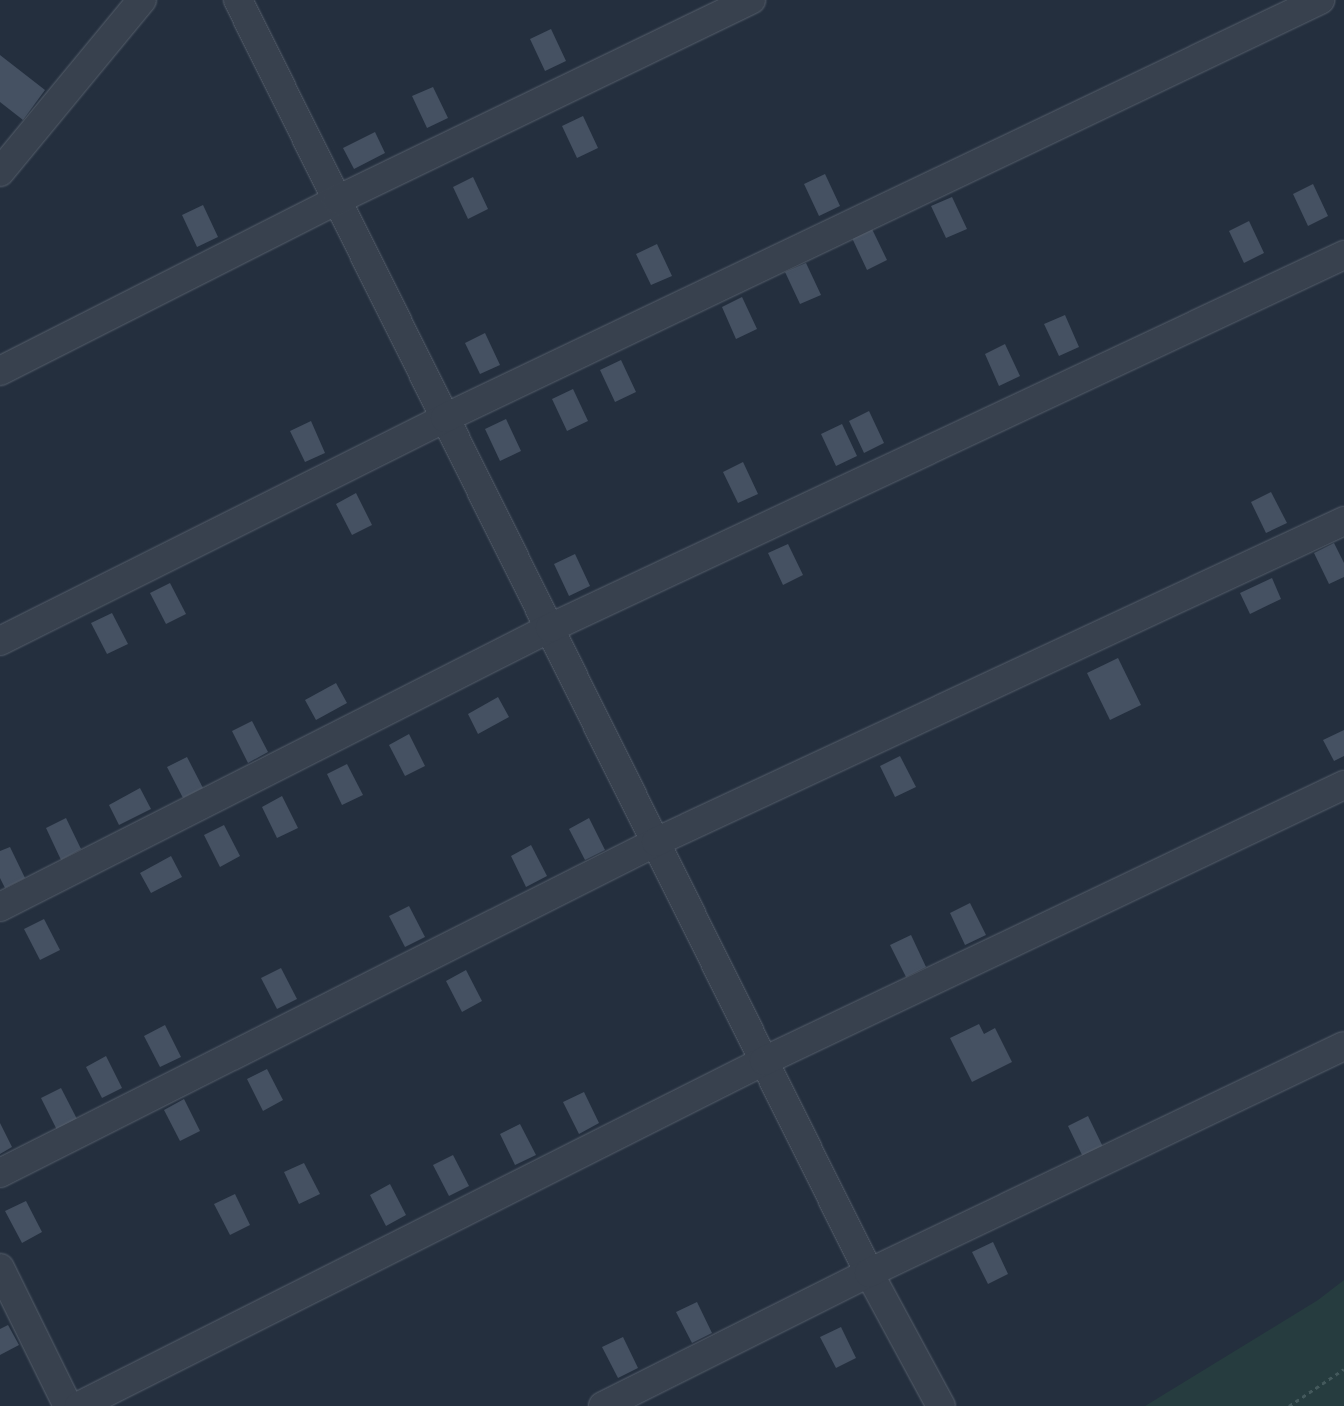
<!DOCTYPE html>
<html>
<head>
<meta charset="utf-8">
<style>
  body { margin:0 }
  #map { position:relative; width:1344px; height:1406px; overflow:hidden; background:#242f3e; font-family:Manrope,sans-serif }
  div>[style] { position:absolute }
  .green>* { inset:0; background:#263c3f }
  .building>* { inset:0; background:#455162 }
  .path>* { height:3px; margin-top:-1.5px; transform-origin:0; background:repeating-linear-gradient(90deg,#44595c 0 4px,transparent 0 8px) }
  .roads { filter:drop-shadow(0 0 1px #565f6c) drop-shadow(0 0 1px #565f6c) }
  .street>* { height:28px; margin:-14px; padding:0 14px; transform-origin:14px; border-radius:14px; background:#38414e }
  span { translate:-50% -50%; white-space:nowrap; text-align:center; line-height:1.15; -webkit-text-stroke:4px #1d2633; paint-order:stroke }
</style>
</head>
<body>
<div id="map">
  <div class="green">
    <div style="clip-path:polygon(1344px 1280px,1344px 1406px,1145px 1406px,1318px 1300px)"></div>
  </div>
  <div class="building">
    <div style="clip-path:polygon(551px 29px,566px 61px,545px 71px,530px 39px)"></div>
    <div style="clip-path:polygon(0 55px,45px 90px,23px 120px,0 102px)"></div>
    <div style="clip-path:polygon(433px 87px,448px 118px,427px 128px,412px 96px)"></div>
    <div style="clip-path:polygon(583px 116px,598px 148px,577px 158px,562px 126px)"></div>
    <div style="clip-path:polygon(375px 132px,385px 153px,354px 169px,343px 148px)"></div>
    <div style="clip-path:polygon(825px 174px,840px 206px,819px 216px,804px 184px)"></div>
    <div style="clip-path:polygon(473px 177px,488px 209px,468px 219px,453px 187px)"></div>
    <div style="clip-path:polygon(1313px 184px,1328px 216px,1308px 226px,1293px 194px)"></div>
    <div style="clip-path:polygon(952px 197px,967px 229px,946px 238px,931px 206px)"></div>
    <div style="clip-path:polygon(203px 205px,218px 237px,197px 247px,182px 215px)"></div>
    <div style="clip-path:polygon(1249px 221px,1264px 253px,1244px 263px,1229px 231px)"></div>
    <div style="clip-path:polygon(872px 229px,887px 260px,867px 270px,852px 238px)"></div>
    <div style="clip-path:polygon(657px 244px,672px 276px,651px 285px,636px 254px)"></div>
    <div style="clip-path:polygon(806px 263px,821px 295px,800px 304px,785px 272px)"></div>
    <div style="clip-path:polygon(742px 297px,757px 329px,736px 339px,722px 307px)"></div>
    <div style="clip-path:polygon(1065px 315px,1079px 347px,1059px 356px,1044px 324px)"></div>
    <div style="clip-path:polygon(485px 333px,500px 365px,480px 374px,465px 343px)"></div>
    <div style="clip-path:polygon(1005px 344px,1020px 376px,999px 386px,985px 354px)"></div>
    <div style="clip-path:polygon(621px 360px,636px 392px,615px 402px,600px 370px)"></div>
    <div style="clip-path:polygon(573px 389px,588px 421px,567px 431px,552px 399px)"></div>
    <div style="clip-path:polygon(869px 411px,884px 443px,864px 453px,849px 421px)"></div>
    <div style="clip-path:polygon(506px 419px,521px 451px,500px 461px,485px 429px)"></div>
    <div style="clip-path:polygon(311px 421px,325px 453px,305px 462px,290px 431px)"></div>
    <div style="clip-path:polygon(842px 424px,857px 456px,836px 466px,821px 434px)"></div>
    <div style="clip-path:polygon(743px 462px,758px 494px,738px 503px,723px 472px)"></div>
    <div style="clip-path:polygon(1271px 492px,1287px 523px,1266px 533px,1251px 502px)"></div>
    <div style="clip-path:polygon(356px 493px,372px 525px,352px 535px,336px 504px)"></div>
    <div style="clip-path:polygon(1334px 543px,1344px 563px,1344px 577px,1329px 584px,1314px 553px)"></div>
    <div style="clip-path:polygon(788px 544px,803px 575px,783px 585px,768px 553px)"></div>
    <div style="clip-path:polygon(575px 554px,590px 586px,569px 596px,554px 564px)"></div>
    <div style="clip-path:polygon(1272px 578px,1281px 599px,1250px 614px,1240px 593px)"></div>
    <div style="clip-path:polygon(170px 583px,186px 614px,166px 624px,150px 593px)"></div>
    <div style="clip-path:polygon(112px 613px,128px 644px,107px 654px,91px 623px)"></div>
    <div style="clip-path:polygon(1118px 658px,1141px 705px,1110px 720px,1087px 673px)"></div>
    <div style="clip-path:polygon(336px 683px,347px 703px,316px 720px,305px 700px)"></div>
    <div style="clip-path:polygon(498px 697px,509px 717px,478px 734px,468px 714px)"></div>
    <div style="clip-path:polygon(252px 721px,268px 752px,248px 763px,232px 731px)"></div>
    <div style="clip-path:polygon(1344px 730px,1344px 756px,1334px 761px,1323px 740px)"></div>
    <div style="clip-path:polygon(409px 734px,425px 766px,405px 776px,389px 745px)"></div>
    <div style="clip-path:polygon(900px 756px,916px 787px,895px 797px,880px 766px)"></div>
    <div style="clip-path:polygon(187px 757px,203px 788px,183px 798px,167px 767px)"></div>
    <div style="clip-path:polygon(347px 764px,363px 795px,342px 805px,327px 774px)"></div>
    <div style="clip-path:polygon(140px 788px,151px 809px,119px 825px,109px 805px)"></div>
    <div style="clip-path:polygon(282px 796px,298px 828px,277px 838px,262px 807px)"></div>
    <div style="clip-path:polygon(66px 818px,81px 849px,61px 860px,46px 828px)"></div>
    <div style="clip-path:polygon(589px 818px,605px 850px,585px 860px,569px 829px)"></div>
    <div style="clip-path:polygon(224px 825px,240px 856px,220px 867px,204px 835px)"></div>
    <div style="clip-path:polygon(531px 845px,547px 876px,526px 887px,511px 856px)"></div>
    <div style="clip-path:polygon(10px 847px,25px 878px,5px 888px,0 878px,0 851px)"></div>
    <div style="clip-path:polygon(171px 856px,182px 877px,151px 893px,140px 873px)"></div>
    <div style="clip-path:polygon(970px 903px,986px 935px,965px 945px,950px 913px)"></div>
    <div style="clip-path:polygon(409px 906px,425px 937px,405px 947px,389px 916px)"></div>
    <div style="clip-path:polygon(44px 919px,60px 950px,40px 960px,24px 929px)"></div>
    <div style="clip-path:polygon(911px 935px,926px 967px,906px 977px,890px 945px)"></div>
    <div style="clip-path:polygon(281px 968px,297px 999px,277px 1009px,261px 978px)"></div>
    <div style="clip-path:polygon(466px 970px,482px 1001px,462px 1012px,446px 981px)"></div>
    <div style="clip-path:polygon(979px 1024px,984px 1034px,995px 1028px,1012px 1062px,972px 1082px,950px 1038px)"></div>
    <div style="clip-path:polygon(165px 1025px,181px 1057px,160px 1067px,144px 1036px)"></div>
    <div style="clip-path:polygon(106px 1056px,122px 1088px,102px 1098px,86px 1067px)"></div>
    <div style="clip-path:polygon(267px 1069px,283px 1100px,263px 1111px,247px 1079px)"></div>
    <div style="clip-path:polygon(61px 1088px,77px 1119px,57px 1130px,41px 1098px)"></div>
    <div style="clip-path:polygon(584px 1092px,599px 1123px,579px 1134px,563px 1102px)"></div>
    <div style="clip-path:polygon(184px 1099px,200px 1131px,180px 1141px,164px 1110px)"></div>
    <div style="clip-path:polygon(1088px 1116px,1103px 1147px,1083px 1157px,1068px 1126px)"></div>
    <div style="clip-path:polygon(0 1123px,12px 1147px,0 1154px)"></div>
    <div style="clip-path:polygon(520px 1124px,536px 1155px,515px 1165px,500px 1134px)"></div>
    <div style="clip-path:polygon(453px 1155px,469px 1186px,449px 1196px,433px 1165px)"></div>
    <div style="clip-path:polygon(304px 1163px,320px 1194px,299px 1204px,284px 1172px)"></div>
    <div style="clip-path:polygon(390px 1184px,406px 1215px,386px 1226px,370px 1195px)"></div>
    <div style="clip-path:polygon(235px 1194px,250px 1225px,230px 1235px,214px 1204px)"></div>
    <div style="clip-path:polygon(26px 1201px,42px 1232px,22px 1243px,5px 1211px)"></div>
    <div style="clip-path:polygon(993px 1242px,1008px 1274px,988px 1284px,972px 1252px)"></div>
    <div style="clip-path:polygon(697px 1302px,712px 1333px,692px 1343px,676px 1312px)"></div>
    <div style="clip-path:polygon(8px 1325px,19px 1345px,0 1355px,0 1329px)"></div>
    <div style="clip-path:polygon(841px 1327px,856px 1358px,836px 1368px,820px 1337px)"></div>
    <div style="clip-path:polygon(623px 1337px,638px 1368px,618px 1378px,602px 1347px)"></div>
  </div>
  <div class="path">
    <div style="left:1289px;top:1406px;width:66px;rotate:-33.9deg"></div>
  </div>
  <div class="roads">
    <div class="street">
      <div style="left:238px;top:0;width:1421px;rotate:63.63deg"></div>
      <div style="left:869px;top:1273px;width:151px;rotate:61.6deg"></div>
      <div style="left:0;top:172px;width:223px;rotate:-50.5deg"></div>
      <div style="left:0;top:371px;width:378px;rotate:-26.9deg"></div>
      <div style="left:337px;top:200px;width:460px;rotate:-25.8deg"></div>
      <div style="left:0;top:641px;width:498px;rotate:-26.6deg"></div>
      <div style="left:445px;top:418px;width:970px;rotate:-25.53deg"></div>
      <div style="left:0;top:907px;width:617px;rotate:-26.9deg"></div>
      <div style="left:550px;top:628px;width:877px;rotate:-25.16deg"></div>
      <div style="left:0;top:1173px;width:735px;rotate:-26.77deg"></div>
      <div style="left:656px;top:842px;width:759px;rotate:-25.01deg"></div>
      <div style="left:0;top:1268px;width:154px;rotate:63.8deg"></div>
      <div style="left:79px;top:1406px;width:767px;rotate:-26.73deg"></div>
      <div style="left:764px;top:1061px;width:642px;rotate:-25.45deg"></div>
      <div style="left:603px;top:1406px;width:297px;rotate:-26.6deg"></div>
      <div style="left:869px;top:1273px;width:526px;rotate:-25.54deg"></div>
    </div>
  </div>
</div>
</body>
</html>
